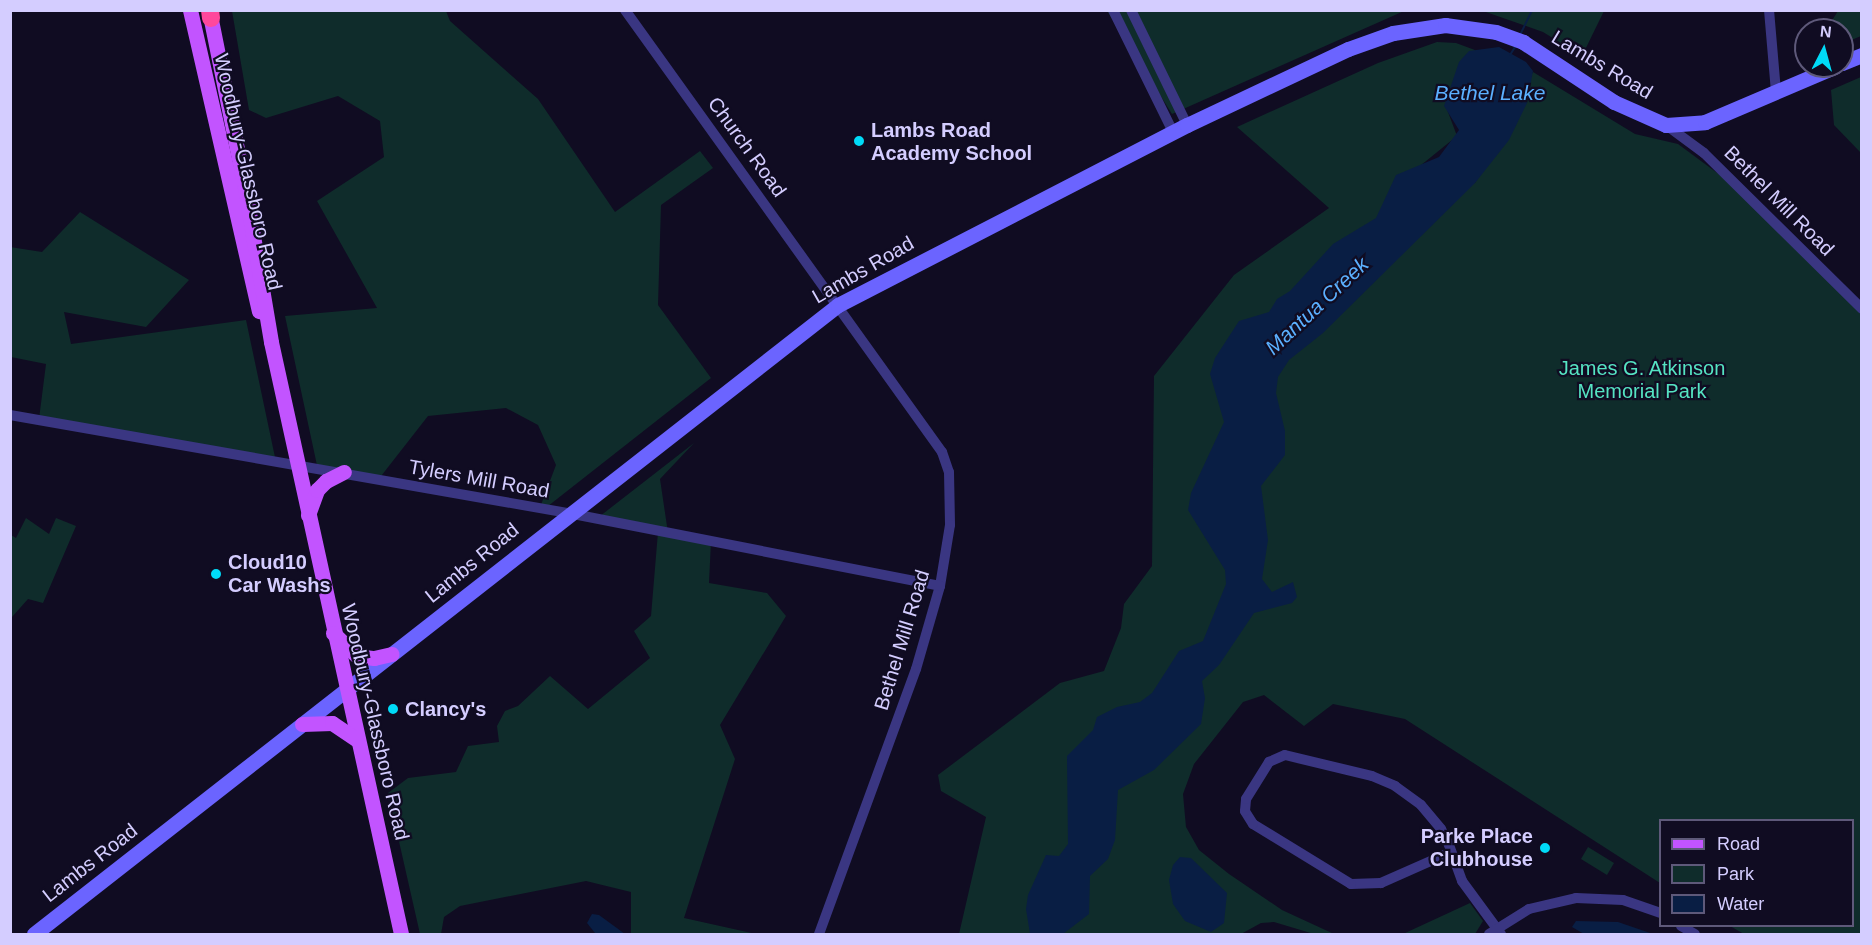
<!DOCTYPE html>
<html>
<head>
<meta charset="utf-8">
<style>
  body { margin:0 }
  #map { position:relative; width:1872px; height:945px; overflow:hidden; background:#100c22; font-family:Helvetica,sans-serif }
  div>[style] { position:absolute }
  .green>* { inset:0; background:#0f2c2b }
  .water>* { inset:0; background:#091e44 }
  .stream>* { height:2px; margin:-1px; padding:0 1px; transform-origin:1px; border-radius:1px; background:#091e44 }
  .minor>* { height:10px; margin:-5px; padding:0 5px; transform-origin:5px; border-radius:5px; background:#3a3682 }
  .secondary>* { height:15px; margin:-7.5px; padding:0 7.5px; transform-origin:7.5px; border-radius:7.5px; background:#6b64ff }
  .primary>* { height:15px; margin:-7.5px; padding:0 7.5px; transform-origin:7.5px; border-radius:7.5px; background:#c254ff }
  .motorway>* { height:18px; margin:-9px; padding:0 9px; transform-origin:9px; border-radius:9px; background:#ff489c }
  .dots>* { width:16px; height:16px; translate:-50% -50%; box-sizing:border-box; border:3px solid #100c22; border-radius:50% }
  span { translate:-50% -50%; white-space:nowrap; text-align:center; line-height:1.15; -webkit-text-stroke:4.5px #100c22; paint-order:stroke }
  .street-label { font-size:20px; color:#d4cdff }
  .poi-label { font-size:20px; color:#d4cdff; font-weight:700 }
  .left { translate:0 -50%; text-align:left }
  .right { translate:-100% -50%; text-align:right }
  .park-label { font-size:20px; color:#55e3c2 }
  .water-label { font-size:21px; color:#5bb0ff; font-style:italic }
  .frame { position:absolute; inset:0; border:12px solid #d4cdff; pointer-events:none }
  .legend { position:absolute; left:1659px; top:819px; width:195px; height:108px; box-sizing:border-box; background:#100c22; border:2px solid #5e597a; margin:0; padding:8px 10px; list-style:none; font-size:18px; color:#d4cdff }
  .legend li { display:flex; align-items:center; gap:12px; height:30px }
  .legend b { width:30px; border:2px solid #5e597a }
  .north { position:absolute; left:1794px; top:18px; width:60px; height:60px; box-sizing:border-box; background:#100c22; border:2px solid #5e597a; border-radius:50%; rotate:6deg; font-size:16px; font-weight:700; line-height:24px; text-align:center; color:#d4cdff }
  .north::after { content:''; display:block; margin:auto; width:21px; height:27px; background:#00dbf8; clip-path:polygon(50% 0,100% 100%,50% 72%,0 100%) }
</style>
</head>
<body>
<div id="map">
  <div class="green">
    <div style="clip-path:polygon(232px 11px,446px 11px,450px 21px,538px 99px,615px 212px,700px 151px,713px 168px,661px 205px,658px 305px,711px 378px,543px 510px,539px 510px,556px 465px,538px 425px,506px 408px,428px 416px,378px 480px,318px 470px,285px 316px,377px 308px,317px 201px,384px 157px,380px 121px,338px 96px,266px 118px,249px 110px)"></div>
    <div style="clip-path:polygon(1107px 11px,1404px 11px,1172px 114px)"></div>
    <div style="clip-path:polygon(1483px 11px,1604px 11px,1582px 56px,1543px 32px)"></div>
    <div style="clip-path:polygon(1838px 11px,1861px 11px,1861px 36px,1842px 44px,1842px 30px,1826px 30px)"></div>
    <div style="clip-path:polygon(1437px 42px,1456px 43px,1483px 53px,1445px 104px,1457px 136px,1389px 191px,1475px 183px,1533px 72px,1635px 134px,1678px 144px,1724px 178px,1861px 314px,1861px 934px,1744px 934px,1730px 926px,1852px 926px,1852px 820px,1660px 820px,1660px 883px,1405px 719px,1333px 704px,1304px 726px,1264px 695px,1243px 702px,1194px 764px,1183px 794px,1186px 827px,1199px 850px,1229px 874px,1282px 910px,1334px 934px,1314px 934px,1274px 922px,1261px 923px,1241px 934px,959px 934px,986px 817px,941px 791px,938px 775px,1060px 683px,1104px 671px,1121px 628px,1124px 604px,1152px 566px,1154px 376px,1234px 275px,1329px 208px,1237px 127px,1378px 63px)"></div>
    <div style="clip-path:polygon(1861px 77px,1861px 153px,1834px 125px,1831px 90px)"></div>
    <div style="clip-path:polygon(80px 212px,189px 280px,146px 327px,64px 312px,71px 344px,246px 320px,276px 462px,39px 419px,46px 364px,11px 357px,10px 247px,42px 252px)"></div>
    <div style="clip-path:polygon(694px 443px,660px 479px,668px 533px,711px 541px,709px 583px,767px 593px,786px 616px,720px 725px,735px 759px,684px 918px,756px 934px,631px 934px,631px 892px,586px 881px,460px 906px,444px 917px,441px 934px,420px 934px,388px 793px,408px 778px,456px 772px,468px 746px,499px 742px,497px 726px,505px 711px,518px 706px,550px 676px,588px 709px,650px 658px,634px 631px,651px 616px,658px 532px,595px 520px)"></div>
    <div style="clip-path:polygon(26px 518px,49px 534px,56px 518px,76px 526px,43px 603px,28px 599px,12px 617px,11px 535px,16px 538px)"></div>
    <div style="clip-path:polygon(1588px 847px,1614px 863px,1607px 875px,1581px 859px)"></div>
    <div style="clip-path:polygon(1470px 903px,1483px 921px,1475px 934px,1403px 934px)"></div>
  </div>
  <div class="water">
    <div style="clip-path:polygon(1499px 47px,1526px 62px,1533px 71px,1527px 103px,1509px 140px,1475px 183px,1323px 333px,1289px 360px,1278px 377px,1276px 393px,1285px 431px,1285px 455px,1261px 486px,1268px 540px,1262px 579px,1272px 592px,1293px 582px,1297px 597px,1292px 603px,1254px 613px,1219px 665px,1202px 681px,1205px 698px,1201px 724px,1154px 770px,1118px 790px,1115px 840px,1108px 859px,1090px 876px,1089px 914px,1063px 934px,1030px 934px,1026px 909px,1028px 895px,1046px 855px,1059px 856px,1068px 844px,1067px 756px,1093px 730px,1097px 717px,1117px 707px,1140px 702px,1152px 693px,1179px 651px,1203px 641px,1226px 584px,1225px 570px,1188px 510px,1191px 493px,1224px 422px,1210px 374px,1215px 358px,1239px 321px,1269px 312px,1277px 299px,1290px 291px,1333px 244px,1376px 218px,1396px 175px,1439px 157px,1459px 130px,1444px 106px,1459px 62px,1469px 51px)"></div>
    <div style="clip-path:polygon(1180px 857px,1191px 858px,1227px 893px,1224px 923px,1211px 932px,1185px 921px,1173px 904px,1169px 880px,1173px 865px)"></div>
    <div style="clip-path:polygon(592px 914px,599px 915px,625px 934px,595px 933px,587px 923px)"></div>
    <div style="clip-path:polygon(1576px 921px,1618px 922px,1653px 934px,1584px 934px,1572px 927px)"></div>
  </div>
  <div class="stream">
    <div style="left:1520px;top:35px;width:28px;rotate:-64deg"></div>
    <div style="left:1510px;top:55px;width:9px;rotate:-58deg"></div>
  </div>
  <div class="minor">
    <div style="left:625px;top:10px;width:544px;rotate:54.35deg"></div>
    <div style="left:942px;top:452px;width:21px;rotate:71deg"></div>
    <div style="left:949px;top:472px;width:53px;rotate:88.9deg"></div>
    <div style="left:950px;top:525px;width:62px;rotate:99.3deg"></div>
    <div style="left:940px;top:586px;width:86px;rotate:106.1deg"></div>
    <div style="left:916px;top:669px;width:282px;rotate:110.1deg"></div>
    <div style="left:1113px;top:10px;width:136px;rotate:63.8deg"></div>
    <div style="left:1131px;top:10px;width:128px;rotate:64deg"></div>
    <div style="left:1769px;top:10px;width:81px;rotate:85.1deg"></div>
    <div style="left:1666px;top:125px;width:47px;rotate:36.4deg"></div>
    <div style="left:1704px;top:153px;width:222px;rotate:44.6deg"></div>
    <div style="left:10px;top:415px;width:567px;rotate:9.96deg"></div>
    <div style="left:568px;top:513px;width:379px;rotate:11.1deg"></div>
    <div style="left:1451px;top:852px;width:77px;rotate:156.1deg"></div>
    <div style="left:1381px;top:883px;width:30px;rotate:178deg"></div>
    <div style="left:1351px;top:884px;width:115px;rotate:-148.5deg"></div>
    <div style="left:1253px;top:824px;width:15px;rotate:-122deg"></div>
    <div style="left:1245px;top:811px;width:12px;rotate:-85deg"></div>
    <div style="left:1246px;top:799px;width:44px;rotate:-58.1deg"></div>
    <div style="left:1269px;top:762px;width:17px;rotate:-24deg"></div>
    <div style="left:1285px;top:755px;width:89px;rotate:13.6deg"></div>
    <div style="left:1372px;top:776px;width:25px;rotate:23deg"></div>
    <div style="left:1395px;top:786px;width:32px;rotate:36deg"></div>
    <div style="left:1421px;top:805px;width:31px;rotate:50deg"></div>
    <div style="left:1441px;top:829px;width:18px;rotate:63deg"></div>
    <div style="left:1449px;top:845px;width:38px;rotate:70deg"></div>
    <div style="left:1462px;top:881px;width:66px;rotate:53.7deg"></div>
    <div style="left:1681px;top:926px;width:16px;rotate:30deg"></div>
    <div style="left:1489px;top:934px;width:47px;rotate:-32deg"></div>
    <div style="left:1529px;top:909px;width:48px;rotate:-13.2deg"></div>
    <div style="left:1576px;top:898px;width:47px;rotate:2.4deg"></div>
    <div style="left:1623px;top:900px;width:39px;rotate:19deg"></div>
  </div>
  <div class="secondary">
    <div style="left:1842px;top:63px;width:22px;rotate:-22deg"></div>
    <div style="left:34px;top:934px;width:1021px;rotate:-38.04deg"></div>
    <div style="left:838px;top:305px;width:393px;rotate:-27.3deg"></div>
    <div style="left:1187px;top:125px;width:178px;rotate:-25.3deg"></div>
    <div style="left:1348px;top:49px;width:48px;rotate:-19.6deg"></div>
    <div style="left:1393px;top:33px;width:53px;rotate:-8.7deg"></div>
    <div style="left:1445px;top:25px;width:51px;rotate:7.8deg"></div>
    <div style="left:1496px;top:32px;width:29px;rotate:20deg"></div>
    <div style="left:1523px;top:42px;width:109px;rotate:33.4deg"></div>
    <div style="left:1614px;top:102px;width:57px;rotate:23.9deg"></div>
    <div style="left:1666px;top:125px;width:39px;rotate:-4deg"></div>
    <div style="left:1705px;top:122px;width:142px;rotate:-23.1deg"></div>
  </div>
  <div class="primary">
    <div style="left:190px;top:10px;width:309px;rotate:77.1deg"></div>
    <div style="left:209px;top:10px;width:182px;rotate:78.6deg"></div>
    <div style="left:245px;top:188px;width:156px;rotate:80.4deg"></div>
    <div style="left:271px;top:342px;width:606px;rotate:77.61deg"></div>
    <div style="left:308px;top:515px;width:27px;rotate:-70deg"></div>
    <div style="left:317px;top:490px;width:13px;rotate:-45deg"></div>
    <div style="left:326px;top:481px;width:20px;rotate:-27deg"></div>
    <div style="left:333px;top:633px;width:33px;rotate:44deg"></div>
    <div style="left:357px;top:656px;width:17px;rotate:7deg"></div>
    <div style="left:374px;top:658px;width:18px;rotate:-13deg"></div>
    <div style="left:302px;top:724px;width:30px;rotate:-2deg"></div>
    <div style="left:332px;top:723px;width:30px;rotate:34deg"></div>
  </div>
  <div class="motorway">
    <div style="left:210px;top:10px;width:8px;rotate:83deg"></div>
  </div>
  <div class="dots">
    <div style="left:859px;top:141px;background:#00dbf8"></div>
    <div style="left:216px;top:574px;background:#00dbf8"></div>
    <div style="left:393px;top:709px;background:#00dbf8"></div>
    <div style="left:1545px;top:848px;background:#00dbf8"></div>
  </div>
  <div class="street-label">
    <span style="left:1602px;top:65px;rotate:31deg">Lambs Road</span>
    <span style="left:747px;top:147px;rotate:54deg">Church Road</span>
    <span style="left:248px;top:172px;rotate:77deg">Woodbury-Glassboro Road</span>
    <span style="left:1779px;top:201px;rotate:45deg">Bethel Mill Road</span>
    <span style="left:863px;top:270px;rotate:-30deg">Lambs Road</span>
    <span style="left:479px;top:479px;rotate:10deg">Tylers Mill Road</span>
    <span style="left:472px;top:563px;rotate:-39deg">Lambs Road</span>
    <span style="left:902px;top:640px;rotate:-73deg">Bethel Mill Road</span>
    <span style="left:375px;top:722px;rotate:77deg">Woodbury-Glassboro Road</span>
    <span style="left:90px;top:863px;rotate:-38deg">Lambs Road</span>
  </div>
  <div class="poi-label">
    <span class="left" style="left:871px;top:142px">Lambs Road<br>Academy School</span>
    <span class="left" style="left:228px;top:574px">Cloud10<br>Car Washs</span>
    <span class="left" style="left:405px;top:709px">Clancy's</span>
    <span class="right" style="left:1533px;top:848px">Parke Place<br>Clubhouse</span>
  </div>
  <div class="park-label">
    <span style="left:1642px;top:380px">James G. Atkinson<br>Memorial Park</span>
  </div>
  <div class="water-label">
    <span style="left:1490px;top:93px">Bethel Lake</span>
    <span style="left:1317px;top:306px;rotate:-43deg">Mantua Creek</span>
  </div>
  <div class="frame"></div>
  <ul class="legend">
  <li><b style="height:8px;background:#c254ff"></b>Road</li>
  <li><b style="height:16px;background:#0f2c2b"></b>Park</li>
  <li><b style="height:16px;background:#091e44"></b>Water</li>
  </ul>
  <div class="north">N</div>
</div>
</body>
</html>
